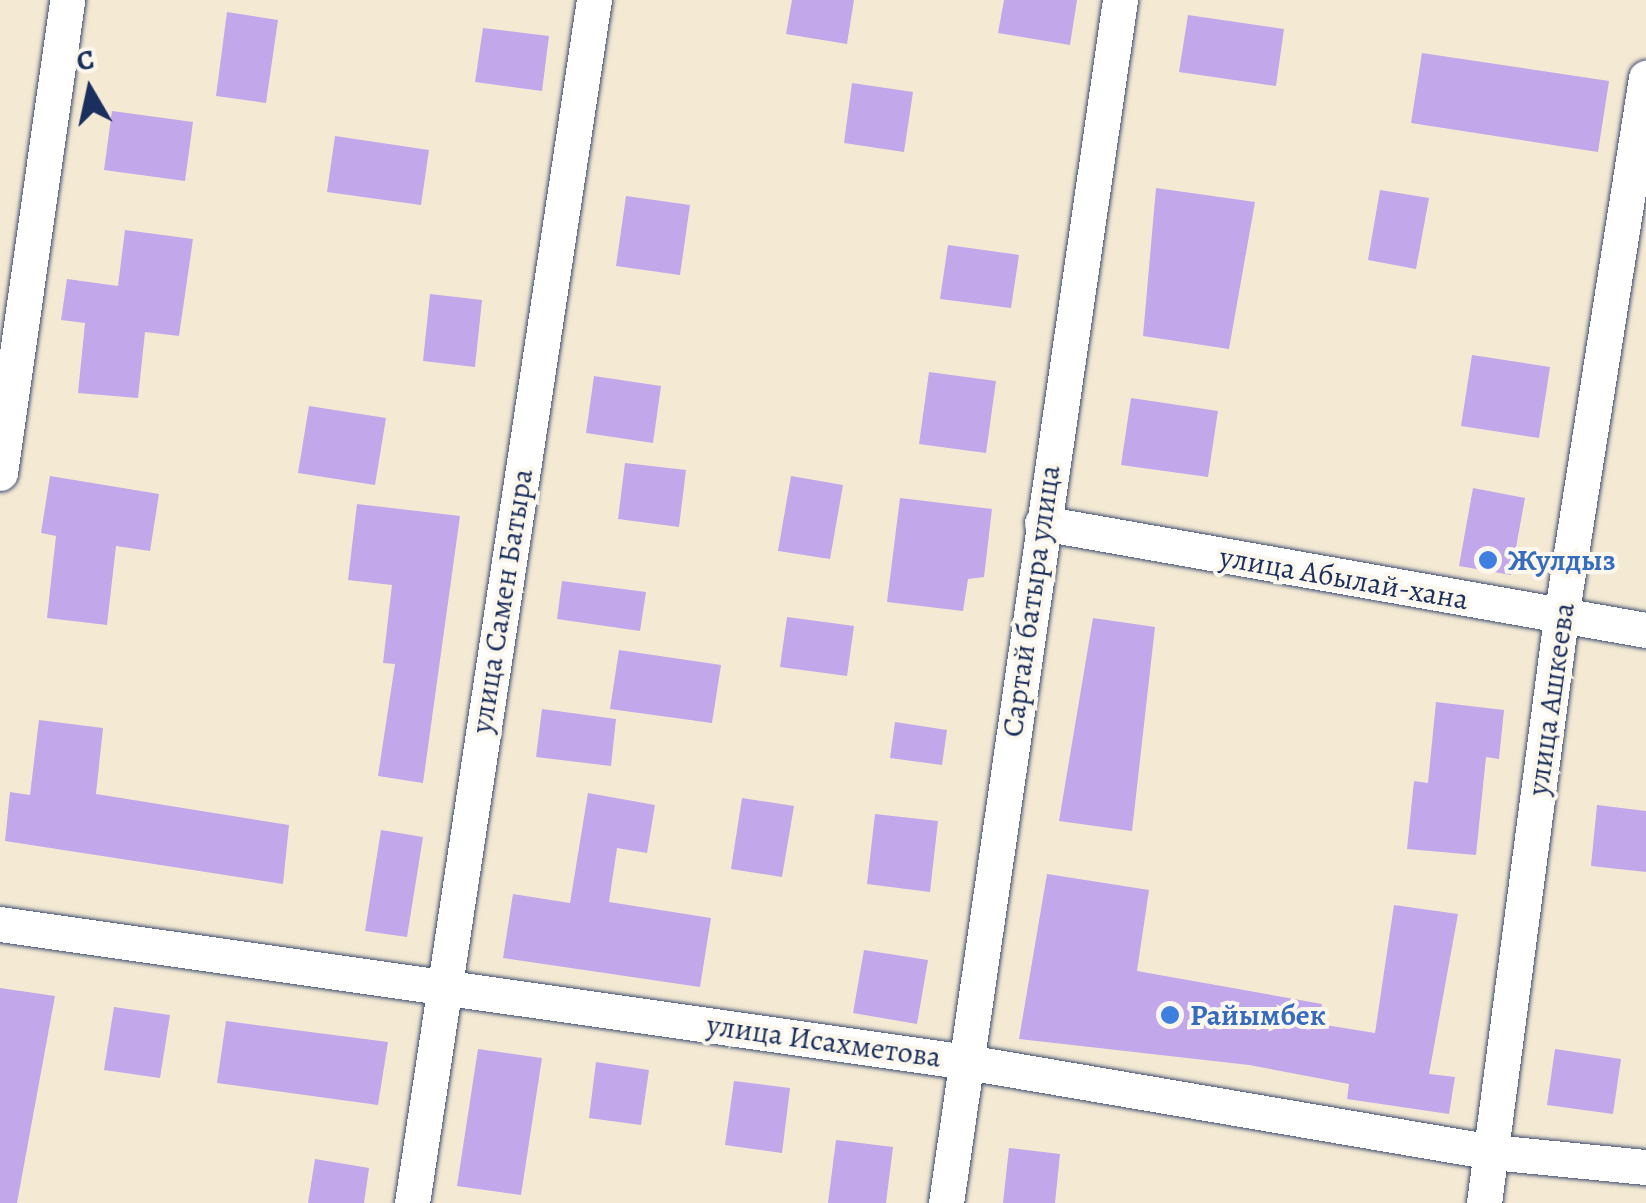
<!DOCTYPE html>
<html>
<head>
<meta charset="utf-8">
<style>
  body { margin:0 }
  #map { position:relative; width:1646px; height:1203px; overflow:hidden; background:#f4ead4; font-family:Alegreya,serif }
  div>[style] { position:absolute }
  .building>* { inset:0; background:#c2a7ea }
  .roads { filter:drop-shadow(0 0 2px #3c4b70) drop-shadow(0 0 2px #3c4b70) }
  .minor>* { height:35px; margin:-17.5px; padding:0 17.5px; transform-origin:17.5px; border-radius:17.5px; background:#fff }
  .dots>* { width:28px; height:28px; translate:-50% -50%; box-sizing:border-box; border:5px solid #fbf7ec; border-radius:50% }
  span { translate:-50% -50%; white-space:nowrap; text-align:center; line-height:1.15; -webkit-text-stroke:8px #fbf7ec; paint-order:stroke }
  .shop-label { font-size:30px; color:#366cbe; font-weight:700 }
  .left { translate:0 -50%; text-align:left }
  .street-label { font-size:30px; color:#1b2f5e }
  .north { position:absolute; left:40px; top:40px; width:100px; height:100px; -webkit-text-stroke:8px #fbf7ec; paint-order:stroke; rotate:351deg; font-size:28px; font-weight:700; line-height:40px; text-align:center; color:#1b2f5e }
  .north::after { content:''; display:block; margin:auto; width:35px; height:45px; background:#1b2f5e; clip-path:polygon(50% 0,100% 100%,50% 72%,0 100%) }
</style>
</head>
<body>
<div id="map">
  <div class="building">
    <div style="clip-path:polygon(792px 0,854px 0,847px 44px,786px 34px)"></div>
    <div style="clip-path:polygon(1004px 0,1077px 0,1070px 45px,998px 33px)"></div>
    <div style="clip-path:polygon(227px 12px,278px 20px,266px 103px,216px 96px)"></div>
    <div style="clip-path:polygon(1188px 15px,1284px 29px,1276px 86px,1179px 72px)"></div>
    <div style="clip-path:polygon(483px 28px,549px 36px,542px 91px,475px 82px)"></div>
    <div style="clip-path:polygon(1422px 53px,1609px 81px,1598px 152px,1411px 123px)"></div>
    <div style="clip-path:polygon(852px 83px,913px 92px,904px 152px,844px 143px)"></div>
    <div style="clip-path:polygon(112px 111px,193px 122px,185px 181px,104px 170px)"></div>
    <div style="clip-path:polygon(335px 136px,429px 150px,421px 205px,327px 192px)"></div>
    <div style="clip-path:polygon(1156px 188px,1255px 202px,1229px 349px,1143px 336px)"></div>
    <div style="clip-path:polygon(1380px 190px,1429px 198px,1416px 269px,1368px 260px)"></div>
    <div style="clip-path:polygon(626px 196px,690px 205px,680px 275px,616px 266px)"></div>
    <div style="clip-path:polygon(125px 230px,193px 239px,179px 336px,145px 332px,138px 398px,78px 393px,85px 323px,61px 320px,67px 279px,118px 286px)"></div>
    <div style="clip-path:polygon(948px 245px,1019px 255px,1011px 308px,940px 299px)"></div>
    <div style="clip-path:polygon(430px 294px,482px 300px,475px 367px,423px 361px)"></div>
    <div style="clip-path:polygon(1472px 355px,1550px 367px,1539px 438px,1461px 426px)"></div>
    <div style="clip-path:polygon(929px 372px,996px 381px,986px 453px,919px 444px)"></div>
    <div style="clip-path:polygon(594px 376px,661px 386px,653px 443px,586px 433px)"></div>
    <div style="clip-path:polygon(1131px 398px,1218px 411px,1208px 477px,1121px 465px)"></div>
    <div style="clip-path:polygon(309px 406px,386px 418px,375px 485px,298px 473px)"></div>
    <div style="clip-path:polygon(625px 463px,686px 470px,679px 527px,618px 519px)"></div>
    <div style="clip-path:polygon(50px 476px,159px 494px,150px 551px,116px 546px,107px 625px,47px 618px,56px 536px,41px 533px)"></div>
    <div style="clip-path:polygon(791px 476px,843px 485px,830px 559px,778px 551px)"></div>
    <div style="clip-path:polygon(1473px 488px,1525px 498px,1511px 575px,1459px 566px)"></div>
    <div style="clip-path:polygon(900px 498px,992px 509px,984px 577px,968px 579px,963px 611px,887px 602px)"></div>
    <div style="clip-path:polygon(357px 504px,460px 516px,423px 783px,378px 776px,395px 664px,383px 663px,392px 585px,348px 580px)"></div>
    <div style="clip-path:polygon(562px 581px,646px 592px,640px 631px,557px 619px)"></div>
    <div style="clip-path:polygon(787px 617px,854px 626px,847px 676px,780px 667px)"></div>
    <div style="clip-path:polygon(1093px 618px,1155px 627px,1132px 831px,1059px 821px)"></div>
    <div style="clip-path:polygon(619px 650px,721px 665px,712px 723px,610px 709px)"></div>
    <div style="clip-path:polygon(1436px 702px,1504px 710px,1499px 759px,1486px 757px,1476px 855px,1407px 849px,1414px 781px,1428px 783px)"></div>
    <div style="clip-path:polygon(542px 709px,616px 719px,611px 766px,536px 757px)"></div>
    <div style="clip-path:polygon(39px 720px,103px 728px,96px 794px,289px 825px,283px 884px,5px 841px,10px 792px,30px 795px)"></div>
    <div style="clip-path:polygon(895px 722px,947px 730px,942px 765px,890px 758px)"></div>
    <div style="clip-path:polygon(588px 793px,655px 805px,647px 853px,617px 848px,609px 902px,711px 918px,700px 987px,503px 958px,513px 894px,570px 903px)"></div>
    <div style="clip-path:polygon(742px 798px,794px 806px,782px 877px,731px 869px)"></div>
    <div style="clip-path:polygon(1597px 805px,1646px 811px,1646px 872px,1591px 866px)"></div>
    <div style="clip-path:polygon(875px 814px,938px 821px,930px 892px,867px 884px)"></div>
    <div style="clip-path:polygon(381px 830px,423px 837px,407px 937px,365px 931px)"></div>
    <div style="clip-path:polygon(1047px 874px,1149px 890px,1137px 971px,1322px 1004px,1319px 1024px,1375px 1033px,1394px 905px,1458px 914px,1429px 1074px,1455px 1077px,1449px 1114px,1347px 1099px,1349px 1084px,1249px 1065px,1019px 1039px)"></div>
    <div style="clip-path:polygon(864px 950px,928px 960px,917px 1024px,853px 1013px)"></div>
    <div style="clip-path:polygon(0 988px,55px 996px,17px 1203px,0 1203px)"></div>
    <div style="clip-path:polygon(114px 1007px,170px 1015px,160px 1078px,104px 1070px)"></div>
    <div style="clip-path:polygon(226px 1021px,388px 1042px,378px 1105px,217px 1083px)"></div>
    <div style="clip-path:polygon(478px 1049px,542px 1058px,521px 1195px,457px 1186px)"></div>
    <div style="clip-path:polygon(1555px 1049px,1621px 1059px,1613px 1114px,1547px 1105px)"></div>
    <div style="clip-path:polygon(596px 1062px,649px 1070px,641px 1125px,589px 1118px)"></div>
    <div style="clip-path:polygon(734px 1081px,790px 1088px,782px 1153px,725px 1145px)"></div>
    <div style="clip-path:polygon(836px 1140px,893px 1147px,886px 1203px,828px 1203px)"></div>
    <div style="clip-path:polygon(1009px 1148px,1060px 1154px,1055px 1203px,1003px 1203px)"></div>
    <div style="clip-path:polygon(315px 1159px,369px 1168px,364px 1203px,308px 1203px)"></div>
  </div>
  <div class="roads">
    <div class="minor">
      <div style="left:0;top:473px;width:478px;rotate:-81.9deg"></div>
      <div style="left:1042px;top:523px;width:613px;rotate:10.05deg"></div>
      <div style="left:0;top:924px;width:977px;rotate:8.12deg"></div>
      <div style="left:967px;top:1062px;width:533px;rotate:9.73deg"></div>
      <div style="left:1492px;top:1152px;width:155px;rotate:5.6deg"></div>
      <div style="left:412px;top:1203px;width:1217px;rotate:-81.4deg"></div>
      <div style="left:946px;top:1203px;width:1216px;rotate:-81.77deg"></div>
      <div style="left:1484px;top:1203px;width:591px;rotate:-82.51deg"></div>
      <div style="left:1561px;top:617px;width:546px;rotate:-81.04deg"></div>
    </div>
  </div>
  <div class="dots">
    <div style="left:1488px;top:560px;background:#3f7fe0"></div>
    <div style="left:1170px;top:1015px;background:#3f7fe0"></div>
  </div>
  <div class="shop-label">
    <span class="left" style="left:1508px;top:560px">Жулдыз</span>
    <span class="left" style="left:1190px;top:1015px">Райымбек</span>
  </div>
  <div class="street-label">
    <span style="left:1344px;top:578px;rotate:10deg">улица Абылай-хана</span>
    <span style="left:502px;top:601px;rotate:-81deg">улица Самен Батыра</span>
    <span style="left:1031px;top:601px;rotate:-82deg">Сартай батыра улица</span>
    <span style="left:1551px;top:699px;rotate:-82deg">улица Ашкеева</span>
    <span style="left:824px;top:1041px;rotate:8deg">улица Исахметова</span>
  </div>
  <div class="north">С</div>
</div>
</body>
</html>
